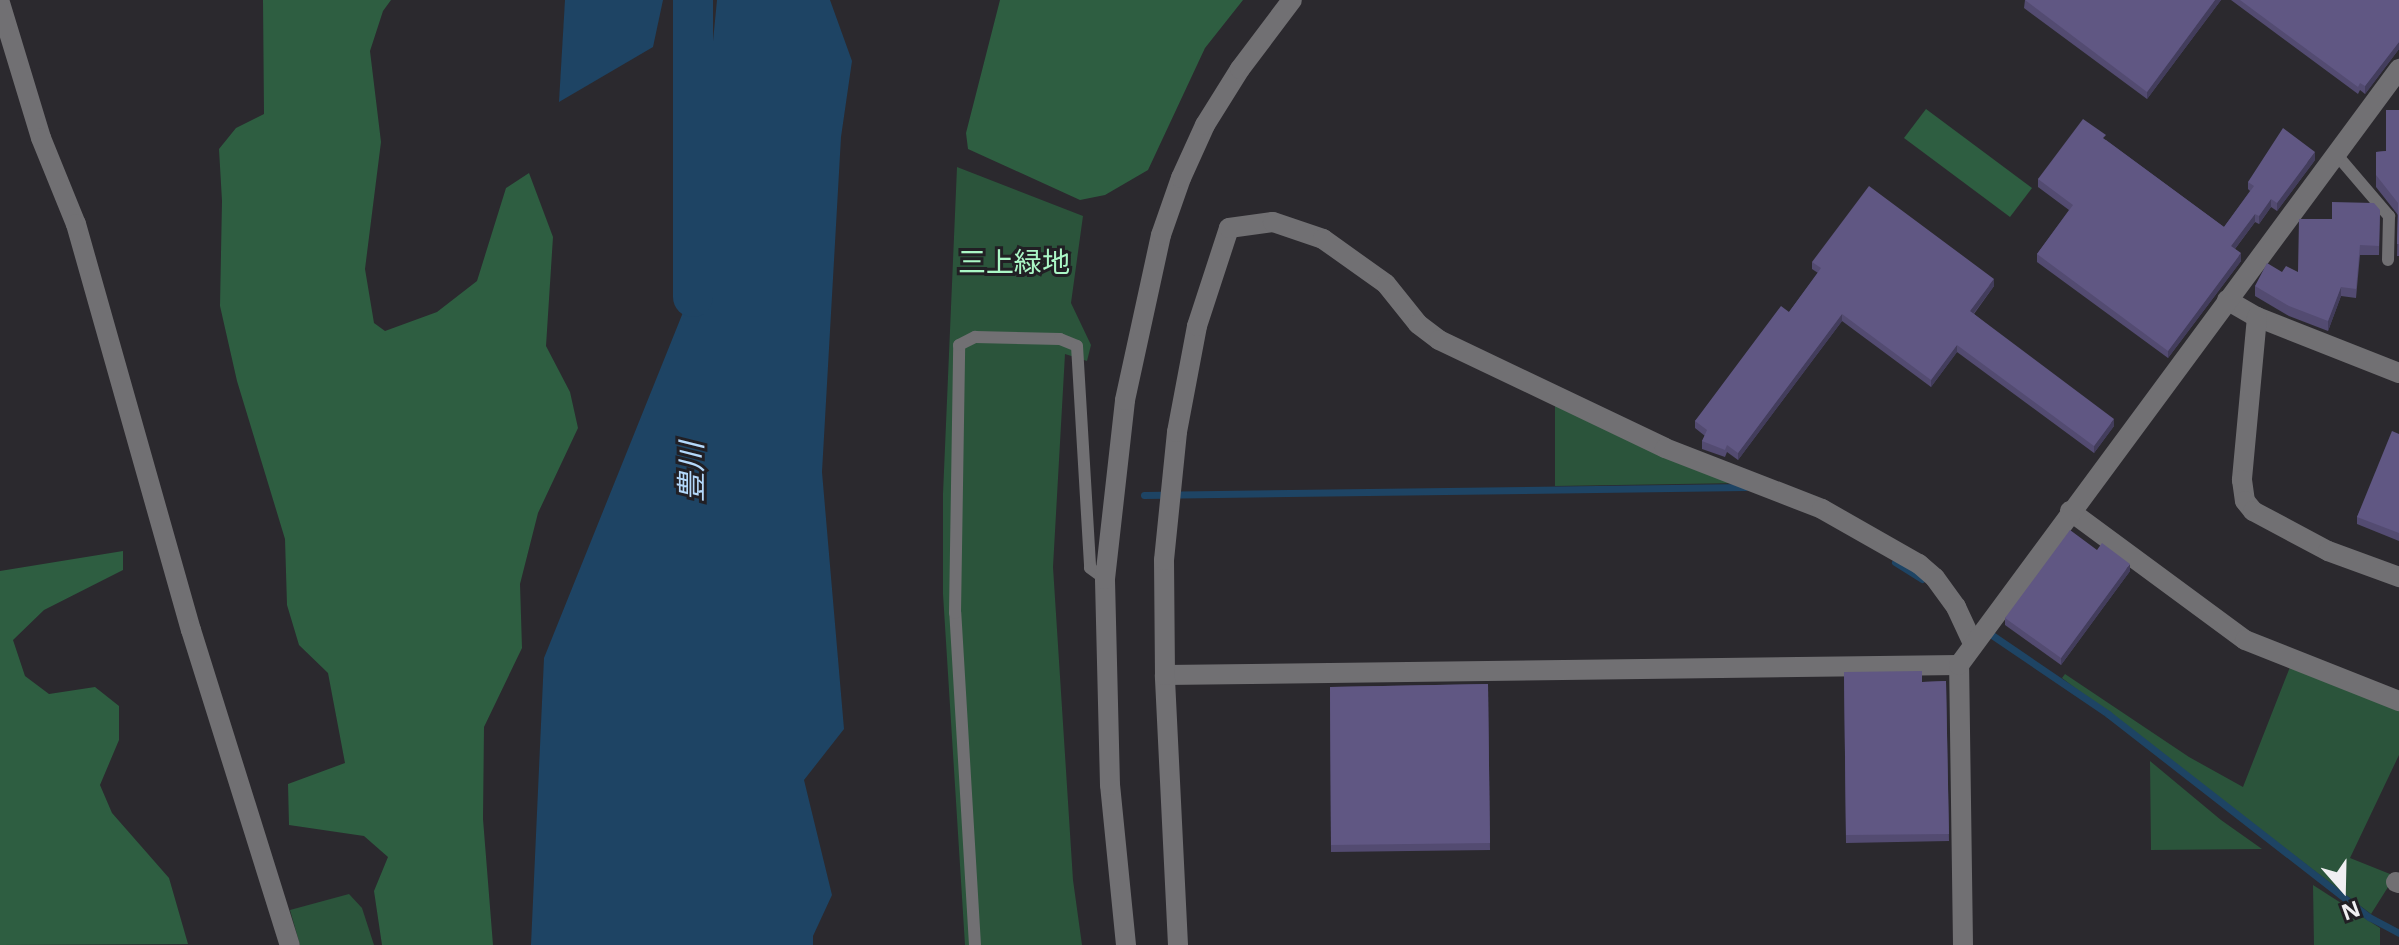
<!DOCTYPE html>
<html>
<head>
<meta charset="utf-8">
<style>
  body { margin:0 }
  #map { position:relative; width:2399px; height:945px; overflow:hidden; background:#2b292e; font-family:"Noto Sans","Noto Sans JP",sans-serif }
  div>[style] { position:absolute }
  .green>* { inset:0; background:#2b543b }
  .forest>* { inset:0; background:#2e5e41 }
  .water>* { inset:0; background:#1e4464 }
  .stream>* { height:7px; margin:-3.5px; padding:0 3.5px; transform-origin:3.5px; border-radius:3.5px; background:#1e4464 }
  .river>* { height:40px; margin:-20px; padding:0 20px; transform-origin:20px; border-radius:20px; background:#1e4464 }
  .lane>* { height:12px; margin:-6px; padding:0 6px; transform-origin:6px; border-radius:6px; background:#717073 }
  .street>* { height:20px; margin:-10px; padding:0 10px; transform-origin:10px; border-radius:10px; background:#717073 }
  .wall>* { inset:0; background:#534b71 }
  .shaded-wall>* { inset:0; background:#433d5c }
  .building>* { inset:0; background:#605783 }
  span { translate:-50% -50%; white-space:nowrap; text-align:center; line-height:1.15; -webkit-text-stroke:6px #211f24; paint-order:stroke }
  .park-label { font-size:28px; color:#abf7c6 }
  .water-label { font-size:30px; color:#b4d8fa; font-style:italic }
  .north { position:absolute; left:2303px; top:849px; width:80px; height:80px; -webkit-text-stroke:6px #211f24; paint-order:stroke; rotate:160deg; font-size:22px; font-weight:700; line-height:32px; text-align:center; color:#f0eff2 }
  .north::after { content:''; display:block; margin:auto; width:28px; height:36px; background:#f0eff2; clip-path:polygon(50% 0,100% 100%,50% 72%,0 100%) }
</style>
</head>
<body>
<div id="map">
  <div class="green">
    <div style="clip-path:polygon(957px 167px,1083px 216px,1071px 303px,1091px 345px,1087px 361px,1065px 354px,1053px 567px,1073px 880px,1082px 945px,965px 945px,943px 594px,943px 494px)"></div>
    <div style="clip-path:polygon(1555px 403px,1741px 483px,1555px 486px)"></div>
    <div style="clip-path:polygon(2290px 667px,2399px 710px,2399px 755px,2350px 858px,2395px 876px,2371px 914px,2062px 678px,2065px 674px,2189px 757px,2243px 787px)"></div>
    <div style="clip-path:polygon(2150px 761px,2221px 820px,2262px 849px,2151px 850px)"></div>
    <div style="clip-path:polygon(2313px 885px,2380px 928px,2380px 945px,2314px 945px)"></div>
    <div style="clip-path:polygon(349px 894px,362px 908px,374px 945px,300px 945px,290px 910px)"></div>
  </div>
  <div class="forest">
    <div style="clip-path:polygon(263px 0,391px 0,383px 11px,370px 51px,381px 142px,365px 269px,374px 323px,385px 331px,437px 312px,477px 281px,506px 188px,529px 173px,553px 237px,546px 346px,570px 392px,578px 428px,538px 513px,520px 584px,522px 648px,484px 727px,483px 819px,493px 945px,382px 945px,374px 891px,388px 857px,364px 836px,289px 825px,288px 784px,345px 763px,328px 673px,299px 645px,287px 605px,285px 539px,237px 381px,220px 306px,222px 201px,219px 149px,236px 128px,264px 114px)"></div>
    <div style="clip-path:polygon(1000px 0,1243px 0,1205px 48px,1148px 170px,1105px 195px,1080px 200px,968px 149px,966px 133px)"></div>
    <div style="clip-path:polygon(1926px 109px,2032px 188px,2010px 217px,1904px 138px)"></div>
    <div style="clip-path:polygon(123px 551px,123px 570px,44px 610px,13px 640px,25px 676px,49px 694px,95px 687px,119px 706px,119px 740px,100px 785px,112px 813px,169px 878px,188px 944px,0 945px,0 571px)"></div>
  </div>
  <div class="water">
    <div style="clip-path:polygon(565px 0,663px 0,653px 47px,559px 102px)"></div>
    <div style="clip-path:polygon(717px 0,830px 0,852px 61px,841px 137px,822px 472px,844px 729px,804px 780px,832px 895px,813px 936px,813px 945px,531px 945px,544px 658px,688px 300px)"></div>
  </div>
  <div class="stream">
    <div style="left:1144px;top:495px;width:601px;rotate:-0.76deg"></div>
    <div style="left:1895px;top:562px;width:32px;rotate:32deg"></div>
    <div style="left:1986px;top:631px;width:148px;rotate:34.2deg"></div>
    <div style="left:2108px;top:714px;width:331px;rotate:37.9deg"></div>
    <div style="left:2369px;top:917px;width:34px;rotate:28deg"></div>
  </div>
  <div class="river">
    <div style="left:693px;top:0;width:297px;rotate:90deg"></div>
  </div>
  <div class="lane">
    <div style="left:2336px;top:154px;width:82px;rotate:49.5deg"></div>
    <div style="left:2389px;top:216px;width:44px;rotate:91.3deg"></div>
    <div style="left:975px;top:945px;width:333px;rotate:-93.4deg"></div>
    <div style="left:955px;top:613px;width:268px;rotate:-89.1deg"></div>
    <div style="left:959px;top:345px;width:18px;rotate:-27deg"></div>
    <div style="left:975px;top:337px;width:85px;rotate:1.3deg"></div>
    <div style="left:1060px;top:339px;width:18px;rotate:22deg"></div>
    <div style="left:1077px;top:346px;width:222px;rotate:86.6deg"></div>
    <div style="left:1090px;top:568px;width:19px;rotate:36deg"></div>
  </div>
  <div class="street">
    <div style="left:0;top:3px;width:141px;rotate:73.1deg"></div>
    <div style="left:41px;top:138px;width:93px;rotate:67.9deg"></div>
    <div style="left:76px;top:224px;width:422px;rotate:74.2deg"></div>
    <div style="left:191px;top:630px;width:330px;rotate:72.6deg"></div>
    <div style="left:2227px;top:300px;width:34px;rotate:30deg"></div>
    <div style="left:2257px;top:317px;width:153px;rotate:21.5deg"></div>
    <div style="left:2257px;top:317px;width:164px;rotate:95.3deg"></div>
    <div style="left:2242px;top:480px;width:21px;rotate:82deg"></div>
    <div style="left:2245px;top:501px;width:13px;rotate:51deg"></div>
    <div style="left:2253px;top:511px;width:85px;rotate:28.1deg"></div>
    <div style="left:2328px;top:551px;width:76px;rotate:20.1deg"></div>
    <div style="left:2070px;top:511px;width:217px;rotate:36.4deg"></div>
    <div style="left:2245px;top:640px;width:166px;rotate:21.6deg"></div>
    <div style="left:1165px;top:675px;width:794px;rotate:-0.72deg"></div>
    <div style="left:2396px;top:882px;width:3px;rotate:18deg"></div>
    <div style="left:1126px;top:945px;width:161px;rotate:-95.7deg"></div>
    <div style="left:1110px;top:785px;width:206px;rotate:-91.4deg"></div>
    <div style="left:1105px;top:579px;width:180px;rotate:-83.6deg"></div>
    <div style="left:1125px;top:400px;width:169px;rotate:-77.7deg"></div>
    <div style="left:1161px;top:235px;width:60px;rotate:-70.7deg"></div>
    <div style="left:1181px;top:178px;width:58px;rotate:-65.6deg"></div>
    <div style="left:1205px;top:125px;width:66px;rotate:-58deg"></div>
    <div style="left:1240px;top:69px;width:86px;rotate:-53deg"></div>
    <div style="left:1178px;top:945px;width:270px;rotate:-92.8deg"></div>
    <div style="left:1165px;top:675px;width:115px;rotate:-90.5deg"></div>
    <div style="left:1164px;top:560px;width:129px;rotate:-84.2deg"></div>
    <div style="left:1177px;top:432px;width:108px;rotate:-79.3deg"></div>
    <div style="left:1197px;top:326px;width:103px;rotate:-71.9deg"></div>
    <div style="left:1229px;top:228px;width:44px;rotate:-7.8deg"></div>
    <div style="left:1273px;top:222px;width:53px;rotate:18.8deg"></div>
    <div style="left:1323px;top:239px;width:77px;rotate:35.5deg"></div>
    <div style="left:1386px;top:284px;width:51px;rotate:51.3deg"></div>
    <div style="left:1418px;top:324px;width:26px;rotate:37deg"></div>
    <div style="left:1439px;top:340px;width:250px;rotate:25.5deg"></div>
    <div style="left:1665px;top:448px;width:168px;rotate:21.2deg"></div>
    <div style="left:1822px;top:509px;width:112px;rotate:29.6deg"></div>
    <div style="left:1919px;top:564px;width:21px;rotate:41deg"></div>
    <div style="left:1935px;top:578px;width:36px;rotate:54deg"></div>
    <div style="left:1956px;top:607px;width:38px;rotate:65deg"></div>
    <div style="left:1963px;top:945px;width:280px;rotate:-90.8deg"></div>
    <div style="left:1959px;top:665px;width:741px;rotate:-53.56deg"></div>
  </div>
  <div class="wall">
    <div style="clip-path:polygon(2025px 0,2221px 0,2147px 99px,2024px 8px)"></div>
    <div style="clip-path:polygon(2231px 0,2399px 0,2399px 49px,2365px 94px,2360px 90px,2358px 94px)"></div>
    <div style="clip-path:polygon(2399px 110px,2399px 256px,2397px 256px,2398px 215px,2376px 187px,2376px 152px,2386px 151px)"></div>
    <div style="clip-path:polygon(2106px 140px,2224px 227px,2250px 191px,2248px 189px,2248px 182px,2315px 160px,2277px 211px,2271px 207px,2259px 224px,2255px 222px,2235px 249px,2241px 261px,2168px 358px,2037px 262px,2037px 254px,2069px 210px,2038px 187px,2038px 179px)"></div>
    <div style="clip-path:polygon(2380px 210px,2379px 255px,2360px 255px,2356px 298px,2341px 296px,2328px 331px,2289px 316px,2255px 296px,2255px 286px,2282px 272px,2298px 272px,2332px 219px)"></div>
    <div style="clip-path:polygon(1812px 262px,1994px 286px,1974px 314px,2114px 426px,2094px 453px,1957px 352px,1931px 387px,1842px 321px,1738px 460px,1727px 452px,1725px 457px,1702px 449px,1702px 441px,1705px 436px,1695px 428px,1695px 421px,1789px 312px,1818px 273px,1812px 269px)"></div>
    <div style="clip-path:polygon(2399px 434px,2399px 541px,2357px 524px,2357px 517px)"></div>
    <div style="clip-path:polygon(2097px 550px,2130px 571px,2061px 665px,2005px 625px,2005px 618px)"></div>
    <div style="clip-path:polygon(1844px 672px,1922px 682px,1946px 681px,1949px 841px,1846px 843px)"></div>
    <div style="clip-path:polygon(1488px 684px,1490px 850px,1331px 852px,1330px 687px)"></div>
  </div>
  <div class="shaded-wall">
    <div style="clip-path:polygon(2215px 0,2221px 0,2147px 99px,2147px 92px)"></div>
    <div style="clip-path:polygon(2399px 42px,2399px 49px,2365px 94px,2365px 86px)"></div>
    <div style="clip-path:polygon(2315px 152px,2315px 160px,2277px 211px,2277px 203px)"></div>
    <div style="clip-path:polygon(2271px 199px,2271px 207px,2259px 224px,2259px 216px)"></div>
    <div style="clip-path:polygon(2255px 214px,2255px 222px,2231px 254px,2231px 246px)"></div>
    <div style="clip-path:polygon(2241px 253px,2241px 261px,2168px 358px,2168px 351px)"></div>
    <div style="clip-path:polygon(1994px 279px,1994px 286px,1970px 318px,1970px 311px)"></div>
    <div style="clip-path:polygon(2341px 287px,2341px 296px,2328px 331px,2328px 321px)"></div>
    <div style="clip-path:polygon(1842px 314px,1842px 321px,1738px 460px,1738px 453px)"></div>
    <div style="clip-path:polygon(1957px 345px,1957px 352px,1931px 387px,1931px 380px)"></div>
    <div style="clip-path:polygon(2114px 419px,2114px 426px,2094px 453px,2094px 446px)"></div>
    <div style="clip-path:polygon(2130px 564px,2130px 571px,2061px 665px,2061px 658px)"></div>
  </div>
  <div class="building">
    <div style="clip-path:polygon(2025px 0,2215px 0,2147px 92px)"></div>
    <div style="clip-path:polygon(2240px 0,2399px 0,2399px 42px,2365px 86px,2360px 83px,2358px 87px)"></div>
    <div style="clip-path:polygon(2386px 110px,2399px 110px,2399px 244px,2397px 244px,2398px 203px,2376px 175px,2376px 152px,2386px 151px)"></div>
    <div style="clip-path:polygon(2083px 119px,2106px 135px,2103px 138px,2224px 227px,2254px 186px,2248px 182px,2283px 128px,2315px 152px,2277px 203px,2271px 199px,2259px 216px,2255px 214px,2231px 246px,2241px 253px,2168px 351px,2037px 254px,2073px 205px,2038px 179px)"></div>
    <div style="clip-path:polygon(1869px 186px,1994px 279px,1970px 311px,2114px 419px,2094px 446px,1957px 345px,1931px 380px,1842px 314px,1738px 453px,1727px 445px,1725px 450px,1702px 441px,1707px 430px,1695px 421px,1781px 306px,1789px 312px,1821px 268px,1812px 262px)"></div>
    <div style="clip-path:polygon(2332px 202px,2374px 203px,2380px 210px,2379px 246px,2360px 245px,2356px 289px,2341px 287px,2328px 321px,2289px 306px,2255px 286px,2267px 263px,2282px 272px,2286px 266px,2298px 272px,2299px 219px,2332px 219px)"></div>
    <div style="clip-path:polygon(2392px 431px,2399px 434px,2399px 533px,2357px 517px)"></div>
    <div style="clip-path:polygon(2070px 530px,2097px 550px,2102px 543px,2130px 564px,2061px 658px,2005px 618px)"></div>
    <div style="clip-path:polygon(1922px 671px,1922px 682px,1946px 681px,1949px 834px,1846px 835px,1844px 672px)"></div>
    <div style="clip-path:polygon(1488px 684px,1490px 843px,1331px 845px,1330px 687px)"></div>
  </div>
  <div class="park-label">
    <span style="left:1014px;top:261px">三上緑地</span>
  </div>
  <div class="water-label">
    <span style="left:691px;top:472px;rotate:-90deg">豊川</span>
  </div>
  <div class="north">N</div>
</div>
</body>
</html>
